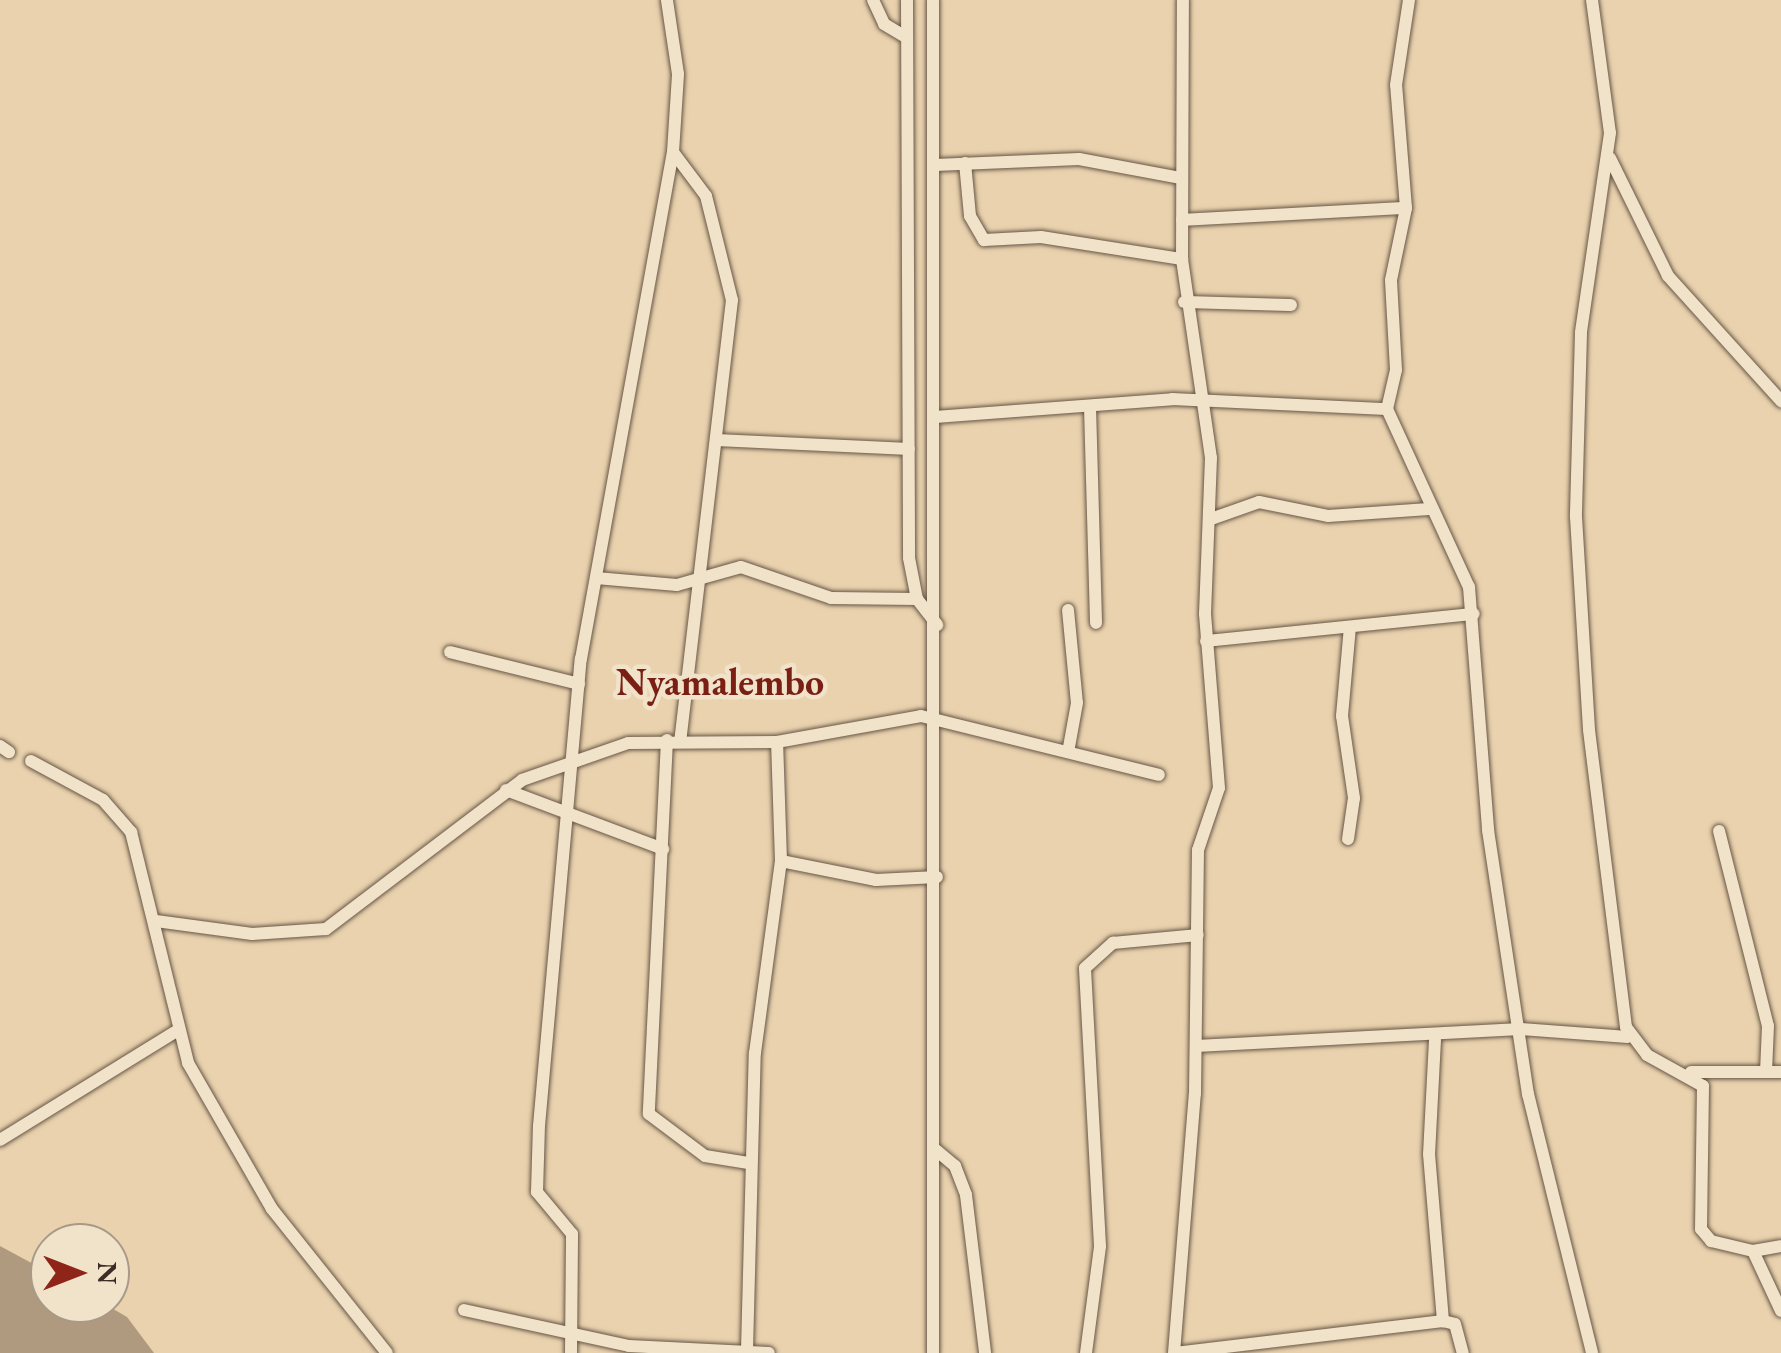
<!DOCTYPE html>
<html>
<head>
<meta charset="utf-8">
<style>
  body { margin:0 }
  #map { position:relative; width:1781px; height:1353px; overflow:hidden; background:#e9d2ad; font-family:"EB Garamond",serif }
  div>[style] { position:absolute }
  .water>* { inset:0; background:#af9a7f }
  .roads { filter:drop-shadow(0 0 2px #685647) drop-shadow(0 0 2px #685647) }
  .minor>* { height:12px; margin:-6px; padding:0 6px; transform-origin:6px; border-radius:6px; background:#f1e2ca }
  span { translate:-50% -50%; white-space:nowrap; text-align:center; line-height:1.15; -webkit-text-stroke:9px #f1e2ca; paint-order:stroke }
  .quarter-label { font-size:38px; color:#7a1f14; font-weight:700 }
  .north { position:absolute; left:30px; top:1223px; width:100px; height:100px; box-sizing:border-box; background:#f1e2ca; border:2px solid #a99988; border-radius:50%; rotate:90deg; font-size:28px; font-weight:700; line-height:40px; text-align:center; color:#3d2c25 }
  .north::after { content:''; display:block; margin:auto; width:35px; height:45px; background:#8f2418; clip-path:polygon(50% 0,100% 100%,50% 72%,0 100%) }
</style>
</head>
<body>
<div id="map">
  <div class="water">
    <div style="clip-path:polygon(0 1246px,50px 1273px,50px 1303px,103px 1303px,127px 1317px,154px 1353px,0 1353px)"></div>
  </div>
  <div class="roads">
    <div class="minor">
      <div style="left:873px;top:0;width:26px;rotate:65deg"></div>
      <div style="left:884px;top:24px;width:27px;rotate:31deg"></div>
      <div style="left:907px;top:0;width:558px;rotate:89.79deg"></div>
      <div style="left:909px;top:558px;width:42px;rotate:79deg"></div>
      <div style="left:917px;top:599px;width:33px;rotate:52deg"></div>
      <div style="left:1592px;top:0;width:134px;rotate:82.3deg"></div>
      <div style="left:1610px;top:133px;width:202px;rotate:98.3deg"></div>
      <div style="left:1581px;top:333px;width:184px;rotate:91.6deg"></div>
      <div style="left:1576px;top:517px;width:213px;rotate:86.5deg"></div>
      <div style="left:1589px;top:730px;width:299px;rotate:82.9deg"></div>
      <div style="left:1626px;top:1027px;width:35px;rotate:53deg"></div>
      <div style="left:1647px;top:1055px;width:64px;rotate:29deg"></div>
      <div style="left:1703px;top:1086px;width:143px;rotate:90.8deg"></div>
      <div style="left:1701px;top:1229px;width:16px;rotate:50deg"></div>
      <div style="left:1711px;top:1241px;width:43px;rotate:13.4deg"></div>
      <div style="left:1753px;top:1251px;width:66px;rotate:65deg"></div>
      <div style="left:673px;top:152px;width:55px;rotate:53.1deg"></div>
      <div style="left:706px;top:196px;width:107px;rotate:76deg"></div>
      <div style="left:732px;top:300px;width:443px;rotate:96.7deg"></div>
      <div style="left:1610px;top:158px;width:131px;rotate:63.8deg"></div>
      <div style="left:1668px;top:276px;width:169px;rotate:47.9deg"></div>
      <div style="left:965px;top:163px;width:53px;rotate:84.6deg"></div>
      <div style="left:970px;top:216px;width:28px;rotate:60deg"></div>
      <div style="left:984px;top:240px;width:57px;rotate:-3deg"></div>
      <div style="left:1041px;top:237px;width:143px;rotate:8.9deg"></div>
      <div style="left:935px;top:165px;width:144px;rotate:-2.4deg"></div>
      <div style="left:1079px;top:159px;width:104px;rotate:10.6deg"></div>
      <div style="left:1182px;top:220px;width:224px;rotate:-3.1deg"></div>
      <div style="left:1184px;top:302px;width:107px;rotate:1.6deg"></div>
      <div style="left:1090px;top:407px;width:216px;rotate:88.4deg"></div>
      <div style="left:1387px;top:409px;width:40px;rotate:-77deg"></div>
      <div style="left:1396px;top:370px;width:90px;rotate:-93.2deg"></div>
      <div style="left:1391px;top:280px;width:74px;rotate:-78.2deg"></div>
      <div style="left:1406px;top:208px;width:123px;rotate:-94.6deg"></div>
      <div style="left:1396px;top:85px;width:86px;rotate:-81.3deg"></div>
      <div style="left:935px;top:417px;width:238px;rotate:-4.3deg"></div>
      <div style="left:1172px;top:399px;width:215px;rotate:2.7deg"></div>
      <div style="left:1387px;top:409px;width:196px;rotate:65.3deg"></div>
      <div style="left:1469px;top:587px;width:244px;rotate:85.5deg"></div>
      <div style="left:1488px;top:830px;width:267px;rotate:81.4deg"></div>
      <div style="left:1528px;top:1094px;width:267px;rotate:76.1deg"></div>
      <div style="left:717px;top:440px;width:192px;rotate:2.7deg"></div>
      <div style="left:1211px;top:519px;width:51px;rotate:-19.5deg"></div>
      <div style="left:1259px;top:502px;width:70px;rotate:11.5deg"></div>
      <div style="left:1328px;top:516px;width:101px;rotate:-4deg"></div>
      <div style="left:596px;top:578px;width:81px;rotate:4.9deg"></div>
      <div style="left:677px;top:585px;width:66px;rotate:-15.7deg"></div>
      <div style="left:741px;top:567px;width:95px;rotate:19deg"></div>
      <div style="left:831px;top:598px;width:86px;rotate:0.7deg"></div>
      <div style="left:1068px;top:610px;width:93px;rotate:84.5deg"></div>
      <div style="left:1077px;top:703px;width:45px;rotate:100.3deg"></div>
      <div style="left:1206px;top:641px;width:269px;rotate:-5.8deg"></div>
      <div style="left:450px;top:652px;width:133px;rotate:13.9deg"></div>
      <div style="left:667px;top:740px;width:374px;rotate:92.8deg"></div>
      <div style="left:649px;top:1114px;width:70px;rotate:36.9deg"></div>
      <div style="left:705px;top:1156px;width:44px;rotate:9.2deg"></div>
      <div style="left:0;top:746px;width:11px;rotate:34deg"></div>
      <div style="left:31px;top:761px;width:82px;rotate:28.4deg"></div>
      <div style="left:103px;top:800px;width:43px;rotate:48.8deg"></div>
      <div style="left:131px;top:832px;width:238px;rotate:76.1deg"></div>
      <div style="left:188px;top:1063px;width:168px;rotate:60.1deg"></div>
      <div style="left:272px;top:1209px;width:184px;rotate:51.4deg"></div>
      <div style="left:506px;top:790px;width:168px;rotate:20.6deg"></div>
      <div style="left:1719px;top:831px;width:201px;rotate:75.9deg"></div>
      <div style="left:1768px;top:1026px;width:45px;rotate:92.5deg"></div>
      <div style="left:1348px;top:839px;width:41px;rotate:-81.7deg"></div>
      <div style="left:1354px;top:798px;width:83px;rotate:-98.3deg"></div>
      <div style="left:1342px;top:716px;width:89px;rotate:-84.9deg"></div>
      <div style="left:781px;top:861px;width:97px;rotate:11.3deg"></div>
      <div style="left:876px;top:880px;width:61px;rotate:-2.8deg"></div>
      <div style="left:156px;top:921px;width:97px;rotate:7.7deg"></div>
      <div style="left:252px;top:934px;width:74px;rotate:-3.9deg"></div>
      <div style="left:326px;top:929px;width:246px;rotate:-37.2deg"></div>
      <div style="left:522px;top:780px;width:112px;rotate:-19.2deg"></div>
      <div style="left:628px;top:743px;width:149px;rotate:-0.4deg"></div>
      <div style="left:777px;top:742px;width:146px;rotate:-10.2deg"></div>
      <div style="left:921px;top:716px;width:245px;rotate:13.9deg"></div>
      <div style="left:1435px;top:1040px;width:114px;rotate:93deg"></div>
      <div style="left:1429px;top:1154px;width:168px;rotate:85.2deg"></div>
      <div style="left:1196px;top:1046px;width:325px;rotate:-3deg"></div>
      <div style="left:1521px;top:1029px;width:107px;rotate:4.3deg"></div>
      <div style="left:1691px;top:1072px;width:90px"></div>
      <div style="left:0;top:1140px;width:206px;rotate:-31.7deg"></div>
      <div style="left:936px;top:1150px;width:25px;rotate:40deg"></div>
      <div style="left:955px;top:1166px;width:31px;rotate:69deg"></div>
      <div style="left:966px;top:1195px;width:159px;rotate:83.1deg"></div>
      <div style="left:1753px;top:1251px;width:28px;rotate:-10deg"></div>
      <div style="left:464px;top:1310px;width:169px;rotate:12.3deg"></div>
      <div style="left:629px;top:1346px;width:140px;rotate:2.9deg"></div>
      <div style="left:747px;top:1350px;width:297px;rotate:-88.5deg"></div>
      <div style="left:755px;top:1053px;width:194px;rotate:-82.3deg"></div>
      <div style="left:781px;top:861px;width:119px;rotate:-91.9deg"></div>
      <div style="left:571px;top:1353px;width:119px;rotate:-89.5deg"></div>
      <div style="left:572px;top:1234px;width:55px;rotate:-129.8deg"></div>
      <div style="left:537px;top:1192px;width:66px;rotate:-88.3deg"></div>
      <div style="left:539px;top:1126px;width:469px;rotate:-84.9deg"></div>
      <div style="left:581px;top:659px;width:515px;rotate:-79.72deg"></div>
      <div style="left:673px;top:152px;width:78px;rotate:-86.3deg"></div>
      <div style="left:678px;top:74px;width:75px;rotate:-98.5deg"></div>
      <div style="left:933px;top:1353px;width:1353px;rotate:-90deg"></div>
      <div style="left:1086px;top:1353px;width:108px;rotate:-82.5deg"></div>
      <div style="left:1100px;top:1246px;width:278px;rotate:-93.1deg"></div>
      <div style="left:1085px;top:968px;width:38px;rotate:-42deg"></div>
      <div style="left:1113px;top:943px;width:85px;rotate:-5.4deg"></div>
      <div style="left:1174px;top:1353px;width:260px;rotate:-85.4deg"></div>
      <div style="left:1195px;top:1094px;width:244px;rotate:-89.3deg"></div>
      <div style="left:1198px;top:850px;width:65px;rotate:-71.3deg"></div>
      <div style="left:1219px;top:788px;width:175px;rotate:-94.6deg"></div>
      <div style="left:1205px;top:614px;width:156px;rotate:-87.8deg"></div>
      <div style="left:1211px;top:458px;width:201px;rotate:-98.3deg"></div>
      <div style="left:1182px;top:259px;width:259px;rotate:-89.8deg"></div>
      <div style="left:1175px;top:1353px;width:270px;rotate:-6.8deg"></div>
      <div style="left:1443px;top:1321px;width:12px;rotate:14deg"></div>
      <div style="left:1455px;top:1324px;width:30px;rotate:75deg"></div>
    </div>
  </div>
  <div class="quarter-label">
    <span style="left:720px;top:682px">Nyamalembo</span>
  </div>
  <div class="north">N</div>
</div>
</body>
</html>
